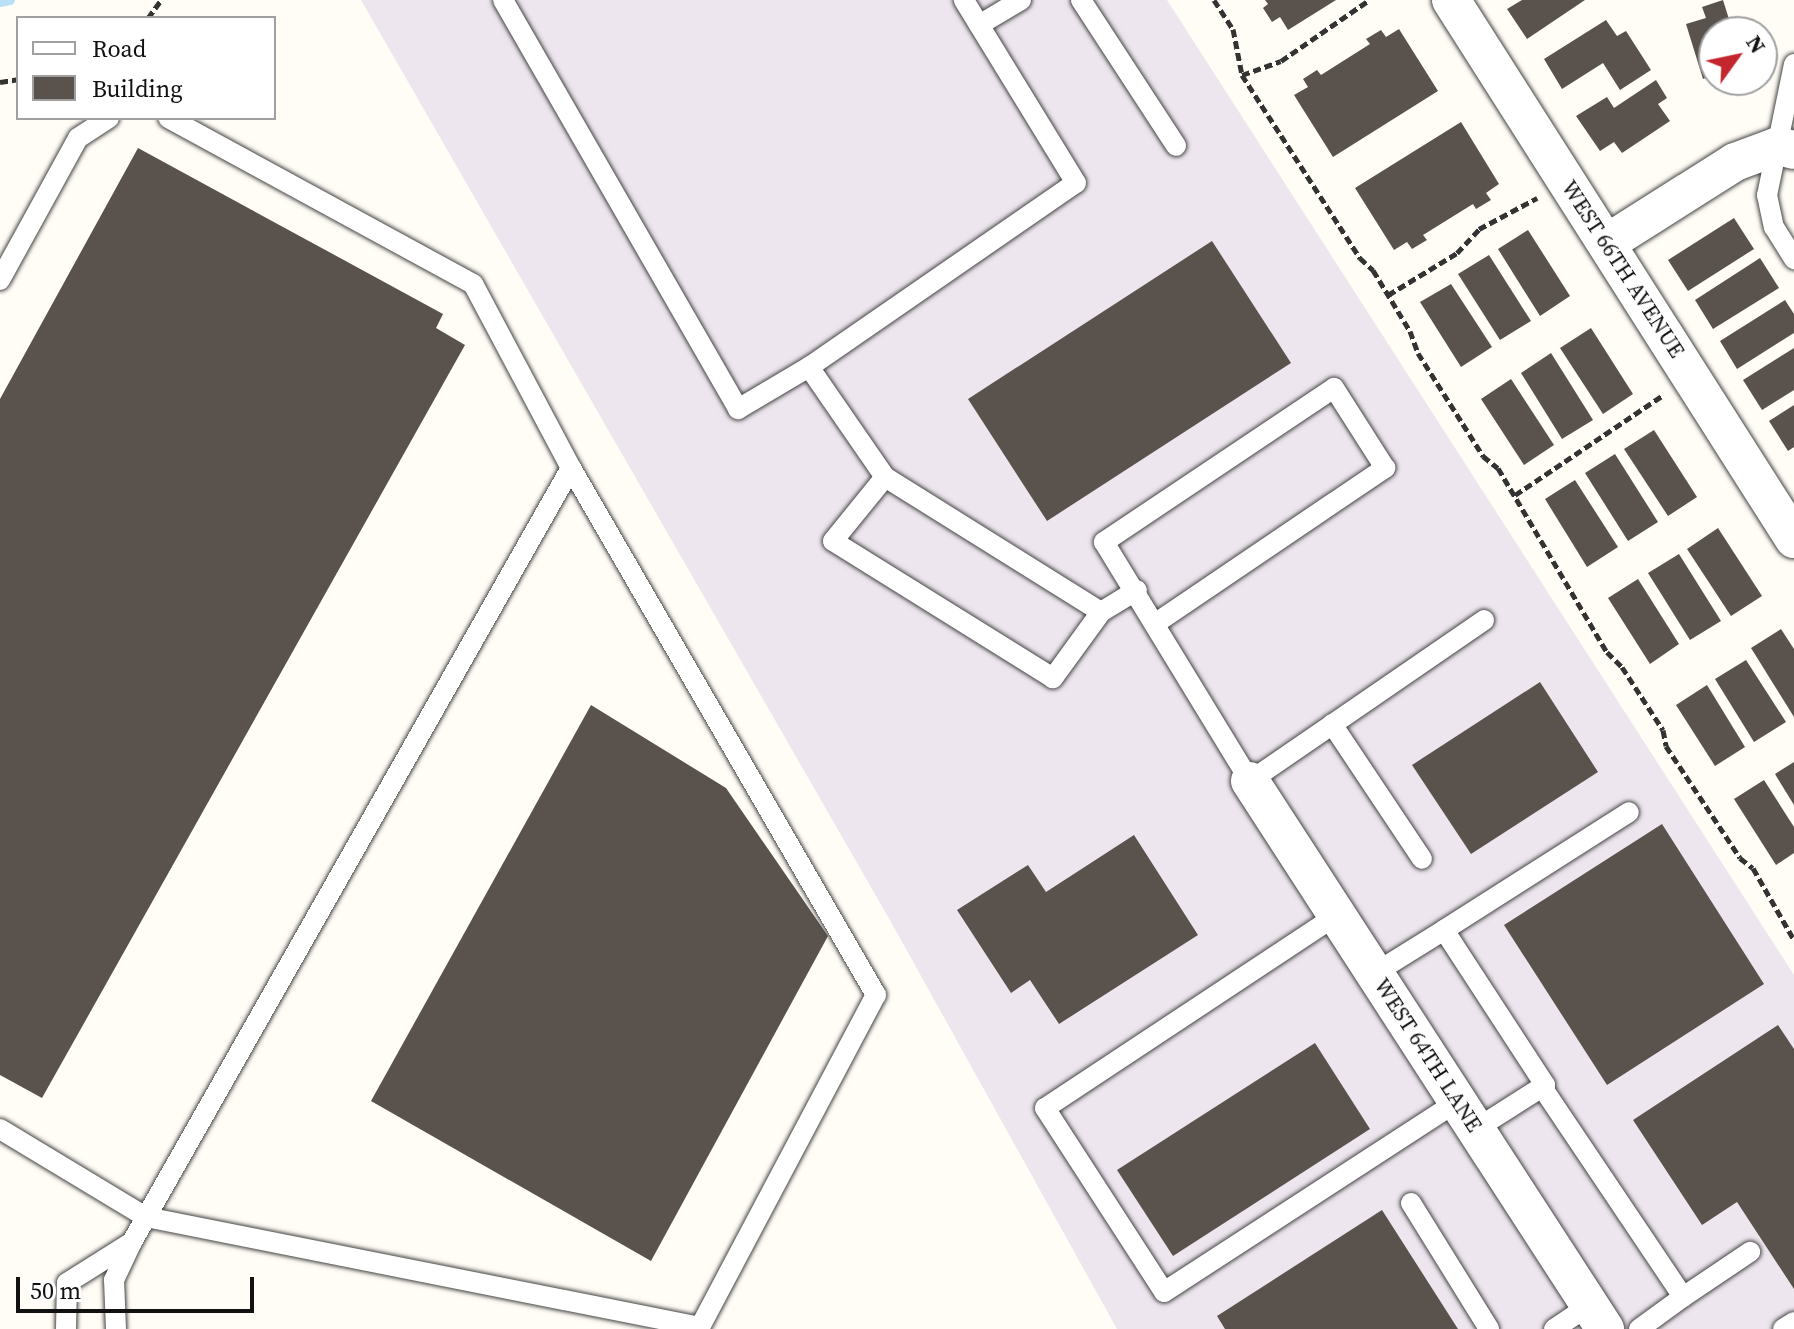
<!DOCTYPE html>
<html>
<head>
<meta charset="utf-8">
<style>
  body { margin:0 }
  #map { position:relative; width:1794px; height:1329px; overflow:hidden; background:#fffdf5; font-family:"Source Serif 4",serif }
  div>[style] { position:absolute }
  .industrial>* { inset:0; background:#eee6ef }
  .stream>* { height:10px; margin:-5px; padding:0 5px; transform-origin:5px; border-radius:5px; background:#b9e0f7 }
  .building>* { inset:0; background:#5a524d }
  .path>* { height:5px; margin-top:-2.5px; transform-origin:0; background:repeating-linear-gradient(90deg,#333 0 8px,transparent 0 12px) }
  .roads { filter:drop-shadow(0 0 2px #444) drop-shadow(0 0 2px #444) }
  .lane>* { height:20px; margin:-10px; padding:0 10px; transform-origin:10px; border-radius:10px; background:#fff }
  .street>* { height:38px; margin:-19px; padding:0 19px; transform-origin:19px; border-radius:19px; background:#fff }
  span { translate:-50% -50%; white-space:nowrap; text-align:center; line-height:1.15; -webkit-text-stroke:8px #fff; paint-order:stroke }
  .street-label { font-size:22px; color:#111 }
  .legend { position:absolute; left:16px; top:16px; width:260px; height:104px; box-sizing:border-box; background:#fff; border:2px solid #a0a0a0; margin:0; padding:10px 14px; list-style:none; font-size:24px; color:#111 }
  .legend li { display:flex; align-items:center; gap:16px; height:40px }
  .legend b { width:40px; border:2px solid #a0a0a0 }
  .north { position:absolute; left:1698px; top:16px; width:80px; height:80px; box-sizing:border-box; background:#fff; border:2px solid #a0a0a0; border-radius:50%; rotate:57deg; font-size:22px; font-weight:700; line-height:32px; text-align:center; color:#111 }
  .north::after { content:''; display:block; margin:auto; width:28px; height:36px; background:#c4262e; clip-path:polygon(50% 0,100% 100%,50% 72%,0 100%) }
  .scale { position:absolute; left:16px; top:1277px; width:238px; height:36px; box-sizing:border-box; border:4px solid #111; border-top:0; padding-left:10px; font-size:24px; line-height:28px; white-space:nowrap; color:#111; -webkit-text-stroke:6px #fff; paint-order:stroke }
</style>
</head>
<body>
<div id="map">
  <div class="industrial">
    <div style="clip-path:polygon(361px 0,1167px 0,1794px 975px,1794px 1329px,1117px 1329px,891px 922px)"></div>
  </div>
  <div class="stream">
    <div style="left:0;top:2px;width:10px;rotate:-11deg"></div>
  </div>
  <div class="building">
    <div style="clip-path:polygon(1265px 0,1336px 0,1288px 30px,1280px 17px,1272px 22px,1263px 8px,1268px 4px)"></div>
    <div style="clip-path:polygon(1522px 0,1585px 0,1527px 39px,1507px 9px)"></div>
    <div style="clip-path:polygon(1723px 0,1733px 32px,1714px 32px,1714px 75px,1703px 79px,1686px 24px,1706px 18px,1702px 7px)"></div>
    <div style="clip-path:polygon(1606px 20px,1617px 36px,1626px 31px,1651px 70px,1620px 90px,1603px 63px,1562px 89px,1544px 59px)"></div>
    <div style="clip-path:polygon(1399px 29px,1438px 91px,1333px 157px,1294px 95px,1308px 87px,1303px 79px,1317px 70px,1321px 75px,1370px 44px,1366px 39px,1381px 30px,1386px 37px)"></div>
    <div style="clip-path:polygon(1656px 80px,1667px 98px,1658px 104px,1670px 121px,1622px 153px,1614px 142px,1600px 151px,1576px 116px,1607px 97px,1614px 108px)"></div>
    <div style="clip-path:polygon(1718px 80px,1755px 80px,1756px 81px,1722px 91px)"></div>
    <div style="clip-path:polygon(1461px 122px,1499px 184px,1486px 193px,1491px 200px,1476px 209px,1473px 204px,1423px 235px,1427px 240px,1412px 249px,1407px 242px,1394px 250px,1355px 188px)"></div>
    <div style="clip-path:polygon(138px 148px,443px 314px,436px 328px,465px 345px,42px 1098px,0 1075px,0 399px)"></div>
    <div style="clip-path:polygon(1734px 218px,1754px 249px,1688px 291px,1668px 260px)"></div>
    <div style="clip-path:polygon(1528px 230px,1570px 296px,1540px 316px,1498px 249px)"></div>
    <div style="clip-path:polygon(1212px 241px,1291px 363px,1047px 521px,968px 399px)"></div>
    <div style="clip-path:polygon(1489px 255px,1531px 321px,1500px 340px,1458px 274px)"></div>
    <div style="clip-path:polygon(1760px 258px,1779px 288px,1713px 329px,1695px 300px)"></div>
    <div style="clip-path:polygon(1451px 284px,1492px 347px,1461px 367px,1420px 302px)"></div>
    <div style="clip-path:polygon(1785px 300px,1794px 314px,1794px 333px,1737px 369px,1720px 341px)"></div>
    <div style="clip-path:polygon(1591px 328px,1633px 394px,1603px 414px,1560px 348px)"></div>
    <div style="clip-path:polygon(1794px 348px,1794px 390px,1762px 410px,1743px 380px)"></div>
    <div style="clip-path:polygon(1551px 353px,1593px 420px,1562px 439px,1521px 373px)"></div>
    <div style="clip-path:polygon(1511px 379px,1554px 445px,1524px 465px,1481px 399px)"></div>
    <div style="clip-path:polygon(1794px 405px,1794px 447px,1788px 451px,1769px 421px)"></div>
    <div style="clip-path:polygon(1654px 430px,1697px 497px,1668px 516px,1624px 449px)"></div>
    <div style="clip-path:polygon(1615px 454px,1658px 522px,1628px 541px,1585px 473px)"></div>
    <div style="clip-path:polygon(1575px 480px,1618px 547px,1587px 567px,1545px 499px)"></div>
    <div style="clip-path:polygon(1718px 528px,1762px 596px,1731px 616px,1687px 549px)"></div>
    <div style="clip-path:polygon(1679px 554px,1721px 621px,1690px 640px,1648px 573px)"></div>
    <div style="clip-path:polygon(1638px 579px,1679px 644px,1650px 664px,1608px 598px)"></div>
    <div style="clip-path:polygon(1781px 629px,1794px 649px,1794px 717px,1751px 648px)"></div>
    <div style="clip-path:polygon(1746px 660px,1786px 722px,1754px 742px,1715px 679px)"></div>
    <div style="clip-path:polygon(1540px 682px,1598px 772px,1471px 854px,1412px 765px)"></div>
    <div style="clip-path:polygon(1707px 685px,1745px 747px,1715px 766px,1676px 705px)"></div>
    <div style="clip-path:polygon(591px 705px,726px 788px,828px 936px,651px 1261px,371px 1101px)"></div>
    <div style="clip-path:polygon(1794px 762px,1794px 805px,1775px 774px)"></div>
    <div style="clip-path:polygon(1764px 780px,1794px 827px,1794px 853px,1776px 865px,1734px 799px)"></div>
    <div style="clip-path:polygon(1662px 824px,1764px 984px,1607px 1085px,1504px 925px)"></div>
    <div style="clip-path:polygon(1134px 835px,1198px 935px,1059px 1024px,1030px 980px,1011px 993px,957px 910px,1028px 865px,1046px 892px)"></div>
    <div style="clip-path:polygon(1778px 1025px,1794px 1049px,1794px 1289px,1737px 1202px,1702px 1225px,1633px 1120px)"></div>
    <div style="clip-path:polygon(1315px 1043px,1370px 1129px,1173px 1256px,1117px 1170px)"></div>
    <div style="clip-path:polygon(1382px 1210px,1458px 1329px,1225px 1329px,1217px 1316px)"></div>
  </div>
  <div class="path">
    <div style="left:1214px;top:0;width:35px;rotate:57deg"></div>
    <div style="left:1233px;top:29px;width:47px;rotate:78.9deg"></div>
    <div style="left:1242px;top:75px;width:218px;rotate:57.2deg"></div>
    <div style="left:1360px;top:258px;width:18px;rotate:43deg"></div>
    <div style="left:1373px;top:270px;width:71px;rotate:58.8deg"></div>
    <div style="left:1410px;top:331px;width:23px;rotate:70deg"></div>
    <div style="left:1418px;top:353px;width:122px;rotate:57.7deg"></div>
    <div style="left:1483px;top:456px;width:19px;rotate:39deg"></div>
    <div style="left:1498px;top:468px;width:214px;rotate:59.4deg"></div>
    <div style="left:1607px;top:652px;width:21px;rotate:45deg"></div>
    <div style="left:1622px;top:667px;width:75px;rotate:56.9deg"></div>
    <div style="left:1663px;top:730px;width:16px;rotate:79deg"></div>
    <div style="left:1666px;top:746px;width:134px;rotate:56.5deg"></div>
    <div style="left:1740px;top:858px;width:16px;rotate:38deg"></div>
    <div style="left:1753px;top:868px;width:83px;rotate:60.3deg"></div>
    <div style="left:148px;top:18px;width:22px;rotate:-54deg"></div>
    <div style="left:1242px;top:75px;width:41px;rotate:-19.7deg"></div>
    <div style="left:1281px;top:61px;width:107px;rotate:-34.7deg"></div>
    <div style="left:0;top:82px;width:18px;rotate:-9deg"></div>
    <div style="left:1388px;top:295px;width:81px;rotate:-31.3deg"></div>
    <div style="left:1457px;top:253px;width:33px;rotate:-47deg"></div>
    <div style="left:1479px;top:229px;width:66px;rotate:-28.1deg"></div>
    <div style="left:1515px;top:495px;width:179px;rotate:-34deg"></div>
  </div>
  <div class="roads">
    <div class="lane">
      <div style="left:503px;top:0;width:472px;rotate:60.1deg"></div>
      <div style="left:738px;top:409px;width:82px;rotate:-30.6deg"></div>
      <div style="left:809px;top:367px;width:324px;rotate:-34.6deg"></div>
      <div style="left:1076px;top:183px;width:215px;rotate:-121.5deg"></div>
      <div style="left:1081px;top:0;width:174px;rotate:56.9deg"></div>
      <div style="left:979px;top:25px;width:49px;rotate:-30.8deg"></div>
      <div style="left:1794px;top:64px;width:134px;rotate:101.6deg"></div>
      <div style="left:1767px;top:195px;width:33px;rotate:78deg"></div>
      <div style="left:1774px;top:227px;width:38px;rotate:58deg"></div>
      <div style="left:0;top:280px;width:162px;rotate:-61.2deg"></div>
      <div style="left:78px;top:138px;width:37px;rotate:-33deg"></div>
      <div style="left:809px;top:367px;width:134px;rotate:55.4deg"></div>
      <div style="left:1101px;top:612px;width:82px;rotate:126deg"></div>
      <div style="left:1053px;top:678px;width:259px;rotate:-148.1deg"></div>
      <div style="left:833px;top:541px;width:82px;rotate:-50.9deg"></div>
      <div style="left:885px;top:477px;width:255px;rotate:32deg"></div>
      <div style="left:1101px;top:612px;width:42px;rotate:-31.4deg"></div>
      <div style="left:1156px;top:623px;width:277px;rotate:-34.1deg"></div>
      <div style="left:1385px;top:468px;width:95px;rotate:-122.5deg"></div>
      <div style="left:1334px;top:388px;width:277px;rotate:146.2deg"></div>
      <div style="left:1104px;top:542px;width:280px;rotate:58.6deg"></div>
      <div style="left:1250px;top:781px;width:284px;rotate:-34.5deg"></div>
      <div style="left:1332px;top:724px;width:162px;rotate:56.3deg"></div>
      <div style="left:1337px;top:915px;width:350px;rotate:146.5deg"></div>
      <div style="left:1045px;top:1108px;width:219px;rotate:57.1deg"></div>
      <div style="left:1164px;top:1292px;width:351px;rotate:-33deg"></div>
      <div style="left:1375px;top:973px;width:81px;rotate:-31.9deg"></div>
      <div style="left:1542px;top:1087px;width:253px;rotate:56.1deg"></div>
      <div style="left:1683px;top:1297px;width:81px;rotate:-33.9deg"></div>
      <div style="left:0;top:1129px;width:170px;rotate:31.1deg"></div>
      <div style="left:146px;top:1217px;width:565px;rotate:11.23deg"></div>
      <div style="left:700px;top:1327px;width:376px;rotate:-62.1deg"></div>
      <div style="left:876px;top:995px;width:609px;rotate:-120.06deg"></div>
      <div style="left:571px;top:468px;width:208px;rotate:-118deg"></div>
      <div style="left:473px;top:284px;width:347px;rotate:-151.4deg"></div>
      <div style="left:1476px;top:1129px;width:82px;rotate:-32.5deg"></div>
      <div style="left:1545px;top:1085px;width:185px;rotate:-123.1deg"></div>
      <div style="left:1444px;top:930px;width:219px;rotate:-32.5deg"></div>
      <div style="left:1411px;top:1203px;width:148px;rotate:58.2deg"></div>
      <div style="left:66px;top:1329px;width:46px;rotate:-88.8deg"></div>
      <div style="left:67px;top:1283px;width:77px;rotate:-32.2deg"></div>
      <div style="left:116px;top:1329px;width:49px;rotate:-92.3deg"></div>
      <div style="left:114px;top:1280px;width:42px;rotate:-64.7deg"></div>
      <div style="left:132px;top:1242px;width:890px;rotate:-60.44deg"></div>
      <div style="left:1554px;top:1329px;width:43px;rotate:-33.7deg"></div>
      <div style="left:1639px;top:1329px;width:54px;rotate:-36deg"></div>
      <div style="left:1783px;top:1329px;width:13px;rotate:-32deg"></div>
    </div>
    <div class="street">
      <div style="left:1451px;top:0;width:639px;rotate:57.53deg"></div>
      <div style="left:1607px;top:243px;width:151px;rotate:-32.3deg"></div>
      <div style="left:1735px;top:162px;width:46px;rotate:-20.4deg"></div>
      <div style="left:1778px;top:146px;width:16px;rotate:14deg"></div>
      <div style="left:1250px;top:781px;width:653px;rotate:57.06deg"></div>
    </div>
  </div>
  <div class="street-label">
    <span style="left:1623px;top:269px;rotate:57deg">WEST 66TH AVENUE</span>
    <span style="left:1428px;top:1055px;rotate:57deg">WEST 64TH LANE</span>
  </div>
  <ul class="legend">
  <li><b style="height:10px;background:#fff"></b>Road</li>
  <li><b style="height:22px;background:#5a524d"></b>Building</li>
  </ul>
  <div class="north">N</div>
  <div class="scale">50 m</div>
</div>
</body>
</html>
